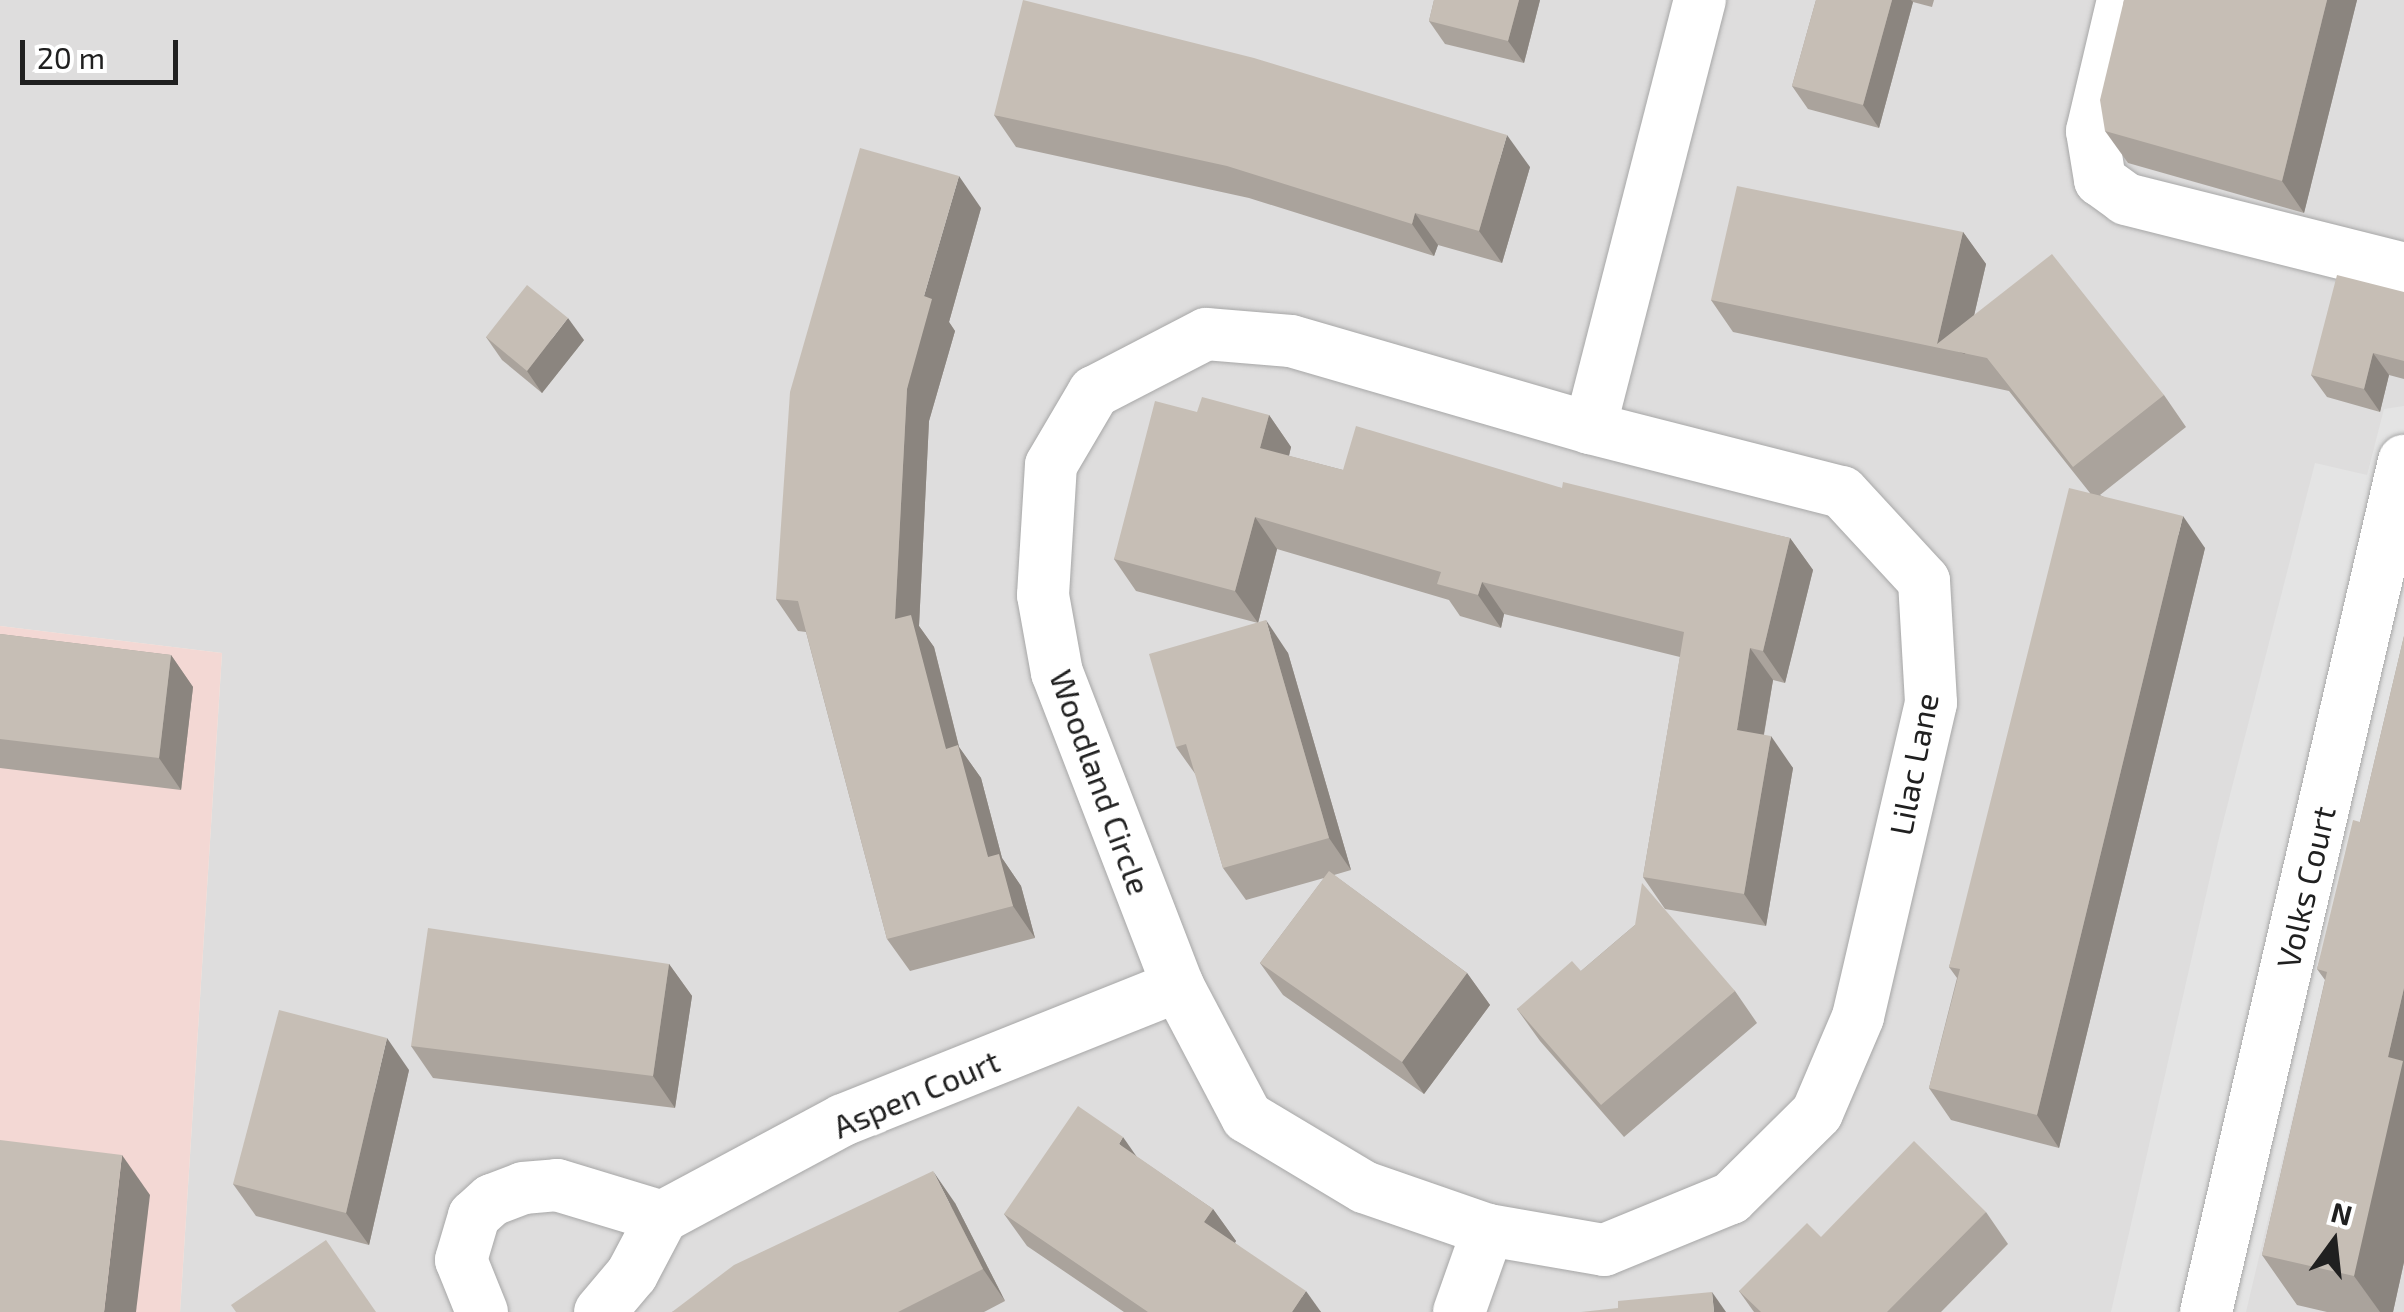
<!DOCTYPE html>
<html>
<head>
<meta charset="utf-8">
<style>
  body { margin:0 }
  #map { position:relative; width:2404px; height:1312px; overflow:hidden; background:#f1eee6; font-family:"Exo 2",sans-serif }
  div>[style] { position:absolute }
  .residential>* { inset:0; background:#dedddd }
  .commercial>* { inset:0; background:#f3d8d4 }
  .parking>* { inset:0; background:#e4e4e4 }
  .roads { filter:drop-shadow(0 0 2px #a7a7a7) drop-shadow(0 0 2px #a7a7a7) }
  .minor>* { height:52px; margin:-26px; padding:0 26px; transform-origin:26px; border-radius:26px; background:#fff }
  .wall>* { inset:0; background:#aaa39c }
  .shaded-wall>* { inset:0; background:#8b857f }
  .building>* { inset:0; background:#c6beb5 }
  span { translate:-50% -50%; white-space:nowrap; text-align:center; line-height:1.15; -webkit-text-stroke:9px #fff; paint-order:stroke }
  .street-label { font-size:32px; color:#202020 }
  .north { position:absolute; left:2284px; top:1192px; width:100px; height:100px; -webkit-text-stroke:8px #fff; paint-order:stroke; rotate:15deg; font-size:28px; font-weight:700; line-height:40px; text-align:center; color:#202020 }
  .north::after { content:''; display:block; margin:auto; width:35px; height:45px; background:#202020; clip-path:polygon(50% 0,100% 100%,50% 72%,0 100%) }
  .scale { position:absolute; left:20px; top:40px; width:158px; height:45px; box-sizing:border-box; border:5px solid #202020; border-top:0; padding-left:12px; font-size:30px; line-height:35px; white-space:nowrap; color:#202020; -webkit-text-stroke:8px #fff; paint-order:stroke }
</style>
</head>
<body>
<div id="map">
  <div class="residential">
    <div style="clip-path:polygon(0 0,2404px 0,2404px 1312px,180px 1312px,222px 653px,0 626px)"></div>
  </div>
  <div class="commercial">
    <div style="clip-path:polygon(0 626px,222px 653px,180px 1312px,0 1312px)"></div>
  </div>
  <div class="parking">
    <div style="clip-path:polygon(2404px 406px,2404px 646px,2246px 1312px,2111px 1312px,2219px 838px,2315px 463px,2367px 475px,2384px 409px)"></div>
  </div>
  <div class="roads">
    <div class="minor">
      <div style="left:2123px;top:0;width:135px;rotate:103.3deg"></div>
      <div style="left:2092px;top:131px;width:50px;rotate:80.7deg"></div>
      <div style="left:2100px;top:180px;width:32px;rotate:36deg"></div>
      <div style="left:2126px;top:199px;width:287px;rotate:14.1deg"></div>
      <div style="left:1206px;top:334px;width:85px;rotate:4.7deg"></div>
      <div style="left:1291px;top:341px;width:311px;rotate:16.2deg"></div>
      <div style="left:1590px;top:428px;width:260px;rotate:14.3deg"></div>
      <div style="left:1842px;top:492px;width:121px;rotate:47.3deg"></div>
      <div style="left:1924px;top:581px;width:122px;rotate:86.7deg"></div>
      <div style="left:1931px;top:703px;width:322px;rotate:103.1deg"></div>
      <div style="left:1858px;top:1017px;width:104px;rotate:113.1deg"></div>
      <div style="left:1817px;top:1113px;width:121px;rotate:135.3deg"></div>
      <div style="left:1731px;top:1198px;width:137px;rotate:157.7deg"></div>
      <div style="left:1604px;top:1250px;width:118px;rotate:-170.2deg"></div>
      <div style="left:1488px;top:1230px;width:131px;rotate:-160.9deg"></div>
      <div style="left:1364px;top:1187px;width:136px;rotate:-149.1deg"></div>
      <div style="left:1247px;top:1117px;width:148px;rotate:-117.8deg"></div>
      <div style="left:1178px;top:986px;width:336px;rotate:-111.1deg"></div>
      <div style="left:1057px;top:673px;width:79px;rotate:-100.2deg"></div>
      <div style="left:1043px;top:595px;width:130px;rotate:-86.5deg"></div>
      <div style="left:1051px;top:465px;width:85px;rotate:-59.5deg"></div>
      <div style="left:1094px;top:392px;width:126px;rotate:-27.4deg"></div>
      <div style="left:1590px;top:428px;width:442px;rotate:-75.6deg"></div>
      <div style="left:482px;top:1312px;width:56px;rotate:-112deg"></div>
      <div style="left:461px;top:1260px;width:46px;rotate:-73.5deg"></div>
      <div style="left:474px;top:1216px;width:24px;rotate:-42deg"></div>
      <div style="left:492px;top:1200px;width:33px;rotate:-21deg"></div>
      <div style="left:523px;top:1188px;width:34px;rotate:-5deg"></div>
      <div style="left:557px;top:1185px;width:110px;rotate:16.9deg"></div>
      <div style="left:662px;top:1217px;width:205px;rotate:-28.2deg"></div>
      <div style="left:843px;top:1120px;width:361px;rotate:-21.8deg"></div>
      <div style="left:600px;top:1312px;width:50px;rotate:-49.9deg"></div>
      <div style="left:632px;top:1274px;width:64px;rotate:-62.2deg"></div>
      <div style="left:1459px;top:1312px;width:87px;rotate:-70.5deg"></div>
      <div style="left:2206px;top:1312px;width:874px;rotate:-76.9deg"></div>
    </div>
  </div>
  <div class="wall">
    <div style="clip-path:polygon(1434px 0,1540px 0,1524px 63px,1445px 44px,1429px 21px)"></div>
    <div style="clip-path:polygon(1816px 0,1934px 0,1932px 7px,1913px 2px,1879px 128px,1808px 109px,1792px 86px)"></div>
    <div style="clip-path:polygon(2124px 0,2357px 0,2304px 213px,2128px 163px,2105px 131px)"></div>
    <div style="clip-path:polygon(994px 115px,1530px 167px,1502px 263px,1438px 245px,1434px 256px,1249px 198px,1016px 147px)"></div>
    <div style="clip-path:polygon(981px 208px,949px 322px,955px 331px,929px 421px,919px 626px,934px 647px,959px 747px,981px 778px,1002px 858px,1021px 886px,1035px 938px,910px 971px,887px 939px,806px 632px,798px 631px,776px 599px)"></div>
    <div style="clip-path:polygon(1963px 232px,1986px 264px,1974px 316px,2164px 395px,2186px 427px,2100px 495px,2205px 548px,2059px 1148px,1951px 1120px,1929px 1088px,1957px 978px,1949px 967px,2090px 493px,2009px 391px,1733px 332px,1711px 300px)"></div>
    <div style="clip-path:polygon(2404px 292px,2404px 379px,2389px 375px,2380px 412px,2327px 397px,2311px 375px)"></div>
    <div style="clip-path:polygon(486px 337px,584px 340px,542px 393px,502px 360px)"></div>
    <div style="clip-path:polygon(1197px 412px,1269px 415px,1291px 447px,1289px 456px,1343px 470px,1562px 488px,1790px 538px,1813px 570px,1785px 683px,1773px 680px,1764px 735px,1793px 768px,1766px 926px,1665px 909px,1643px 877px,1680px 657px,1504px 614px,1501px 628px,1460px 616px,1449px 600px,1277px 549px,1258px 623px,1288px 653px,1351px 870px,1334px 875px,1467px 973px,1490px 1005px,1424px 1094px,1283px 995px,1260px 963px,1324px 878px,1246px 900px,1223px 868px,1196px 775px,1176px 747px,1258px 623px,1136px 591px,1114px 559px)"></div>
    <div style="clip-path:polygon(0 634px,171px 655px,193px 687px,181px 790px,0 768px)"></div>
    <div style="clip-path:polygon(2404px 636px,2404px 1262px,2393px 1312px,2327px 1312px,2297px 1305px,2262px 1255px,2325px 980px,2317px 969px,2360px 822px)"></div>
    <div style="clip-path:polygon(1635px 925px,1735px 991px,1757px 1023px,1624px 1137px,1540px 1041px,1517px 1009px,1581px 971px)"></div>
    <div style="clip-path:polygon(669px 964px,692px 996px,675px 1108px,433px 1078px,411px 1046px)"></div>
    <div style="clip-path:polygon(409px 1070px,369px 1245px,256px 1216px,233px 1184px)"></div>
    <div style="clip-path:polygon(1137px 1157px,1213px 1209px,1236px 1241px,1235px 1243px,1321px 1312px,1124px 1312px,1027px 1246px,1004px 1214px)"></div>
    <div style="clip-path:polygon(955px 1203px,1005px 1301px,984px 1312px,672px 1312px)"></div>
    <div style="clip-path:polygon(1986px 1212px,2008px 1244px,1941px 1312px,1754px 1312px,1739px 1291px)"></div>
  </div>
  <div class="shaded-wall">
    <div style="clip-path:polygon(1519px 0,1540px 0,1524px 63px,1508px 41px)"></div>
    <div style="clip-path:polygon(1892px 0,1911px 0,1913px 2px,1879px 128px,1863px 105px)"></div>
    <div style="clip-path:polygon(2327px 0,2357px 0,2304px 213px,2282px 181px)"></div>
    <div style="clip-path:polygon(1507px 135px,1530px 167px,1502px 263px,1479px 231px)"></div>
    <div style="clip-path:polygon(959px 176px,981px 208px,949px 322px,955px 331px,929px 421px,919px 626px,934px 647px,959px 747px,981px 778px,1002px 858px,1021px 886px,1035px 938px,1013px 906px,988px 857px,895px 619px,907px 389px,924px 296px)"></div>
    <div style="clip-path:polygon(1415px 213px,1438px 245px,1434px 256px,1412px 224px)"></div>
    <div style="clip-path:polygon(1963px 232px,1986px 264px,1965px 354px,1937px 344px)"></div>
    <div style="clip-path:polygon(568px 318px,584px 340px,542px 393px,527px 371px)"></div>
    <div style="clip-path:polygon(2373px 353px,2389px 375px,2380px 412px,2364px 389px)"></div>
    <div style="clip-path:polygon(1269px 415px,1291px 447px,1283px 480px,1260px 448px)"></div>
    <div style="clip-path:polygon(2183px 516px,2205px 548px,2059px 1148px,2037px 1115px)"></div>
    <div style="clip-path:polygon(1255px 517px,1277px 549px,1258px 623px,1235px 591px)"></div>
    <div style="clip-path:polygon(1790px 538px,1813px 570px,1785px 683px,1763px 651px)"></div>
    <div style="clip-path:polygon(1482px 582px,1504px 614px,1501px 628px,1478px 595px)"></div>
    <div style="clip-path:polygon(1266px 620px,1288px 653px,1351px 870px,1329px 838px)"></div>
    <div style="clip-path:polygon(1750px 648px,1773px 680px,1759px 762px,1737px 730px)"></div>
    <div style="clip-path:polygon(171px 655px,193px 687px,181px 790px,159px 758px)"></div>
    <div style="clip-path:polygon(1771px 736px,1793px 768px,1766px 926px,1744px 894px)"></div>
    <div style="clip-path:polygon(669px 964px,692px 996px,675px 1108px,653px 1076px)"></div>
    <div style="clip-path:polygon(1467px 973px,1490px 1005px,1424px 1094px,1402px 1062px)"></div>
    <div style="clip-path:polygon(2404px 988px,2404px 1262px,2393px 1312px,2380px 1312px,2354px 1276px,2388px 1057px)"></div>
    <div style="clip-path:polygon(387px 1038px,409px 1070px,369px 1245px,346px 1213px)"></div>
    <div style="clip-path:polygon(1123px 1137px,1146px 1170px,1119px 1144px)"></div>
    <div style="clip-path:polygon(122px 1155px,150px 1195px,136px 1312px,104px 1312px)"></div>
    <div style="clip-path:polygon(933px 1171px,955px 1203px,1005px 1301px,983px 1269px)"></div>
    <div style="clip-path:polygon(1213px 1209px,1236px 1241px,1227px 1254px,1204px 1222px)"></div>
    <div style="clip-path:polygon(1306px 1291px,1321px 1312px,1292px 1312px)"></div>
    <div style="clip-path:polygon(1712px 1292px,1726px 1312px,1714px 1312px)"></div>
  </div>
  <div class="building">
    <div style="clip-path:polygon(1023px 0,1254px 58px,1507px 135px,1479px 231px,1415px 213px,1412px 224px,1227px 166px,994px 115px)"></div>
    <div style="clip-path:polygon(1434px 0,1519px 0,1508px 41px,1429px 21px)"></div>
    <div style="clip-path:polygon(1816px 0,1892px 0,1863px 105px,1792px 86px)"></div>
    <div style="clip-path:polygon(2124px 0,2327px 0,2282px 181px,2105px 131px,2100px 100px)"></div>
    <div style="clip-path:polygon(860px 148px,959px 176px,924px 296px,932px 299px,907px 389px,895px 619px,911px 615px,946px 749px,958px 745px,988px 857px,999px 854px,1013px 906px,887px 939px,798px 601px,776px 599px,790px 392px)"></div>
    <div style="clip-path:polygon(1737px 186px,1963px 232px,1937px 344px,2052px 254px,2164px 395px,2073px 467px,1987px 358px,1711px 300px)"></div>
    <div style="clip-path:polygon(2337px 275px,2404px 292px,2404px 361px,2373px 353px,2364px 389px,2311px 375px)"></div>
    <div style="clip-path:polygon(527px 285px,568px 318px,527px 371px,486px 337px)"></div>
    <div style="clip-path:polygon(1202px 397px,1269px 415px,1260px 448px,1343px 470px,1356px 426px,1562px 488px,1563px 482px,1790px 538px,1763px 651px,1750px 648px,1737px 730px,1771px 736px,1744px 894px,1643px 877px,1684px 632px,1482px 582px,1478px 595px,1437px 584px,1441px 572px,1255px 517px,1235px 591px,1114px 559px,1155px 401px,1197px 412px)"></div>
    <div style="clip-path:polygon(2069px 488px,2183px 516px,2037px 1115px,1929px 1088px,1960px 969px,1949px 967px)"></div>
    <div style="clip-path:polygon(1266px 620px,1329px 838px,1223px 868px,1186px 744px,1176px 747px,1149px 654px)"></div>
    <div style="clip-path:polygon(0 634px,171px 655px,159px 758px,0 739px)"></div>
    <div style="clip-path:polygon(2404px 636px,2404px 988px,2388px 1057px,2403px 1061px,2354px 1276px,2262px 1255px,2327px 972px,2317px 969px,2353px 820px,2360px 822px)"></div>
    <div style="clip-path:polygon(1329px 871px,1467px 973px,1402px 1062px,1260px 963px)"></div>
    <div style="clip-path:polygon(1642px 883px,1735px 991px,1601px 1105px,1517px 1009px,1572px 961px,1581px 971px,1635px 925px)"></div>
    <div style="clip-path:polygon(428px 928px,669px 964px,653px 1076px,411px 1046px)"></div>
    <div style="clip-path:polygon(279px 1010px,387px 1038px,346px 1213px,233px 1184px)"></div>
    <div style="clip-path:polygon(1078px 1106px,1123px 1137px,1119px 1144px,1213px 1209px,1204px 1222px,1306px 1291px,1292px 1312px,1148px 1312px,1004px 1214px)"></div>
    <div style="clip-path:polygon(0 1140px,122px 1155px,104px 1312px,0 1312px)"></div>
    <div style="clip-path:polygon(1914px 1141px,1986px 1212px,1887px 1312px,1761px 1312px,1739px 1291px,1807px 1223px,1821px 1237px)"></div>
    <div style="clip-path:polygon(933px 1171px,983px 1269px,898px 1312px,672px 1312px,734px 1265px)"></div>
    <div style="clip-path:polygon(326px 1240px,376px 1312px,236px 1312px,231px 1305px)"></div>
    <div style="clip-path:polygon(1712px 1292px,1714px 1312px,1581px 1312px,1618px 1308px,1618px 1301px)"></div>
  </div>
  <div class="street-label">
    <span style="left:1913px;top:764px;rotate:-79deg">Lilac Lane</span>
    <span style="left:1101px;top:782px;rotate:70deg">Woodland Circle</span>
    <span style="left:2305px;top:887px;rotate:-77deg">Volks Court</span>
    <span style="left:916px;top:1093px;rotate:-23deg">Aspen Court</span>
  </div>
  <div class="north">N</div>
  <div class="scale">20 m</div>
</div>
</body>
</html>
